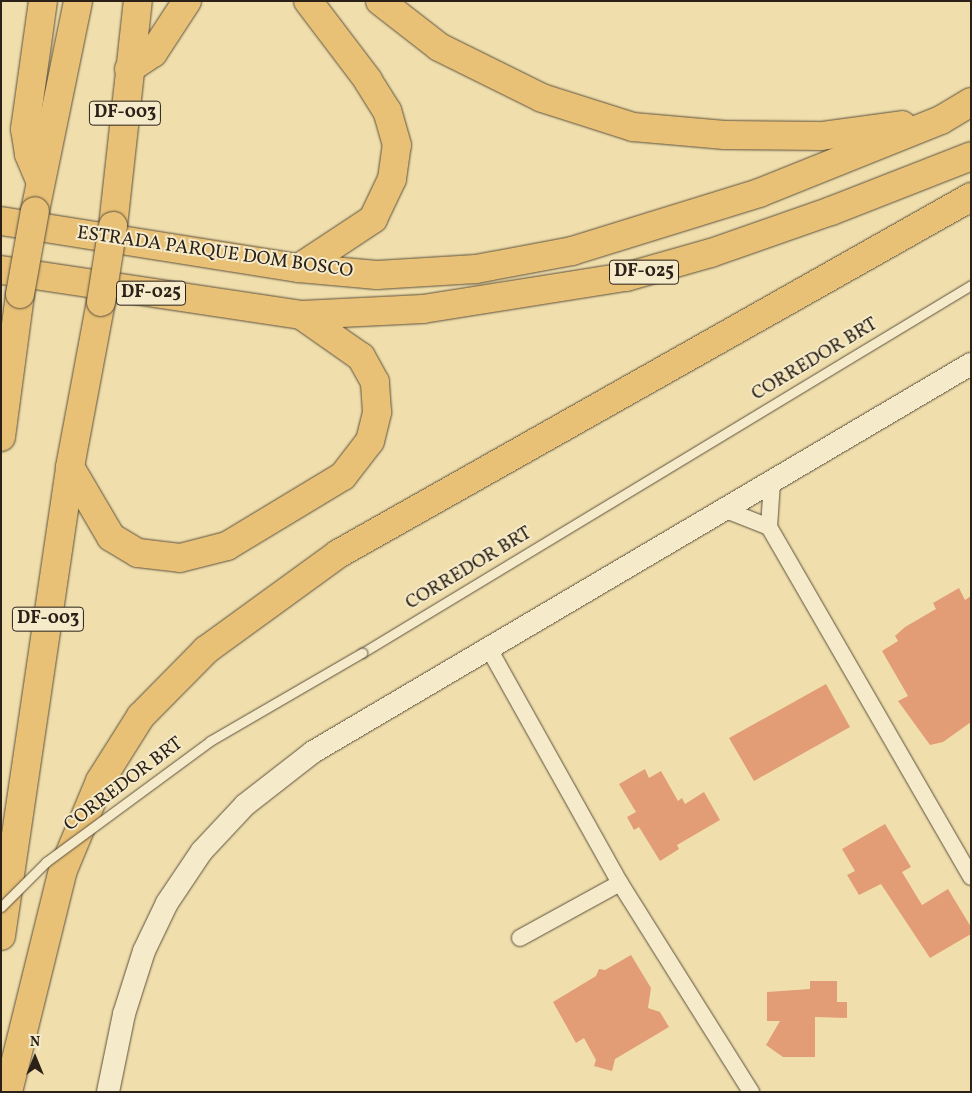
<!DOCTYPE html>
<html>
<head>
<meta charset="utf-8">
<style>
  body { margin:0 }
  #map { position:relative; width:972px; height:1093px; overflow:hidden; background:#f0dfac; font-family:Vollkorn,serif }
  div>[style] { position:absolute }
  .building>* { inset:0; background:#e29c76 }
  .roads { filter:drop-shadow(0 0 1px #5c503d) drop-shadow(0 0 1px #5c503d) }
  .service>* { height:9px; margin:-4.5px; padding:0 4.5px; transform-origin:4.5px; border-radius:4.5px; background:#f5eac9 }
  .minor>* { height:16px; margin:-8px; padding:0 8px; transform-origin:8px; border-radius:8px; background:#f5eac9 }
  .secondary>* { height:22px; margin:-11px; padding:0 11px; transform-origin:11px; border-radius:11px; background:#f5eac9 }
  .trunk>* { height:28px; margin:-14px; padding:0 14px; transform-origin:14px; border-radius:14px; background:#e8c076 }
  .bridges { filter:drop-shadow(0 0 1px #5c503d) drop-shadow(0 0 1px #5c503d) }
  .service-bridge>* { height:9px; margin:-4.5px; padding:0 4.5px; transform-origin:4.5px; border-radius:4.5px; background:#f5eac9 }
  .trunk-bridge>* { height:28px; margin:-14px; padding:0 14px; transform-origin:14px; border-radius:14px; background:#e8c076 }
  span { translate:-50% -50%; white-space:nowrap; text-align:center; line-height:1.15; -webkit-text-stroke:4px #f5eac9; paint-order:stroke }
  .shield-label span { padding:1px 4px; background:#f5eac9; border:1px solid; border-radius:4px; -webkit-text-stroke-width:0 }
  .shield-label { font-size:18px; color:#2b2118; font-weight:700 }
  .street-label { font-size:19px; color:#2b2118 }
  .frame { position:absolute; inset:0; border:2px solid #2b2118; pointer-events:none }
  .north { position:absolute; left:10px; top:1033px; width:50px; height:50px; -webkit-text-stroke:4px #f5eac9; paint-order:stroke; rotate:0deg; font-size:14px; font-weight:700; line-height:20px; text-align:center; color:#2b2118 }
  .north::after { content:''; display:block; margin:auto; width:18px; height:22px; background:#2b2118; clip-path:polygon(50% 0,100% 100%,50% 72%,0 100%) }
</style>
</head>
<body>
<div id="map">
  <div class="building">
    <div style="clip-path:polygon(959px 588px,965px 600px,971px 596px,971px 722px,943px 742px,930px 745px,898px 701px,908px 696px,882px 651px,898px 641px,895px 636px,905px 627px,936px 609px,933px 603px)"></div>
    <div style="clip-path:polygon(826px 684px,850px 727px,754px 781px,729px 738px)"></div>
    <div style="clip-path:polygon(645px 769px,649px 778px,661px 771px,678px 801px,682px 798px,685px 804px,704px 792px,720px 820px,677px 845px,679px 849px,660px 861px,639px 827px,634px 830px,627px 817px,636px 812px,619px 784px)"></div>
    <div style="clip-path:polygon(885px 824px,911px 867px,902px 872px,922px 905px,948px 889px,971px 927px,971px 934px,930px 958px,881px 884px,859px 895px,847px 875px,855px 871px,842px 849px)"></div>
    <div style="clip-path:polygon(631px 955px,651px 988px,648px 1008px,660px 1012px,669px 1027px,615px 1059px,612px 1071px,594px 1066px,596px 1060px,584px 1038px,576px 1043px,553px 1002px,596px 976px,599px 969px,605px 970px)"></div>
    <div style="clip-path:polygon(810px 981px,837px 981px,837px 1002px,847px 1002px,847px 1018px,815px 1017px,815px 1057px,783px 1057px,766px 1045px,780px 1021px,767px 1021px,767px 992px,810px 989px)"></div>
  </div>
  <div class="roads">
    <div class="service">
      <div style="left:362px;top:653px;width:712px;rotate:-31.14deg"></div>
    </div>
    <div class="minor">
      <div style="left:772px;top:482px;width:45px;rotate:93.8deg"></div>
      <div style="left:769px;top:527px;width:404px;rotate:60deg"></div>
      <div style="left:726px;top:510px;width:46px;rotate:21.6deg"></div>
      <div style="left:488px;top:647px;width:270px;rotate:60.8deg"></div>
      <div style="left:620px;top:883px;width:247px;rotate:57.9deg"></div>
      <div style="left:520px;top:938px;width:114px;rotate:-28.8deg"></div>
    </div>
    <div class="secondary">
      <div style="left:108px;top:1092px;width:80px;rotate:-78.4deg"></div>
      <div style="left:124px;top:1014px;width:66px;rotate:-72.4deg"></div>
      <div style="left:144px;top:951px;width:53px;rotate:-64.4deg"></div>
      <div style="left:167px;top:903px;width:63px;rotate:-56.1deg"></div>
      <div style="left:202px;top:851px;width:63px;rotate:-46.9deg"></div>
      <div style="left:245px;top:805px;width:86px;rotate:-37.9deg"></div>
      <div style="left:313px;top:752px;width:764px;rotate:-30.53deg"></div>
    </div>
    <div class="trunk">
      <div style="left:380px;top:1px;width:75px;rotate:37.9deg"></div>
      <div style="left:439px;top:47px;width:115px;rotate:26.3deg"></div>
      <div style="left:542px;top:98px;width:96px;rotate:17.7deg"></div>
      <div style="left:633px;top:127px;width:92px;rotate:5deg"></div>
      <div style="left:725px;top:135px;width:96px;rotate:0.6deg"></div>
      <div style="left:821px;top:136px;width:82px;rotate:-7.7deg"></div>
      <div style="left:129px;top:69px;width:29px;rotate:-34deg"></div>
      <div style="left:153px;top:53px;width:62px;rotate:-56.8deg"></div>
      <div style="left:39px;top:178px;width:26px;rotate:-113deg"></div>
      <div style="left:29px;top:154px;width:25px;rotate:-99deg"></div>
      <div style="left:25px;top:129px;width:129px;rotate:-82deg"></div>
      <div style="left:35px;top:211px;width:214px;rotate:-78.4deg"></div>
      <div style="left:1px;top:221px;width:302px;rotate:9deg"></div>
      <div style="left:299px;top:268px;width:78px;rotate:5.1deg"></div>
      <div style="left:377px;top:275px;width:99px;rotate:-3.5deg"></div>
      <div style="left:476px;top:269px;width:98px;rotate:-10.6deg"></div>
      <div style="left:572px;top:251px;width:196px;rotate:-17.2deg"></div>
      <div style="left:759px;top:193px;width:196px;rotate:-21.9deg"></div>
      <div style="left:941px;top:120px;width:35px;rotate:-31deg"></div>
      <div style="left:113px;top:226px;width:226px;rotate:-83.7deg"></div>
      <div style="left:299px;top:268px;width:89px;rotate:-33.5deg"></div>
      <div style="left:373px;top:219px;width:44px;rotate:-64.6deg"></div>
      <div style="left:392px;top:179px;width:34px;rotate:-82deg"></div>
      <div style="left:397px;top:145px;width:35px;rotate:-106deg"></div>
      <div style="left:387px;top:111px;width:36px;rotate:-122deg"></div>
      <div style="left:368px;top:80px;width:99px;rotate:-127.2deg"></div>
      <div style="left:1px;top:270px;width:303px;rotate:8.5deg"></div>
      <div style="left:301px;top:315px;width:122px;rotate:-2.8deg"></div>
      <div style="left:423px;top:309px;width:206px;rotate:-9deg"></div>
      <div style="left:626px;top:277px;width:88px;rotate:-15.8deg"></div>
      <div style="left:711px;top:253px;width:127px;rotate:-19.3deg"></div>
      <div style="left:831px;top:211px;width:150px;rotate:-21.4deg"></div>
      <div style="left:1px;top:437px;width:144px;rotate:-82.4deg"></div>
      <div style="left:70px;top:467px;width:81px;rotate:59.6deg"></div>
      <div style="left:111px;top:537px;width:31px;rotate:31deg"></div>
      <div style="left:138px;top:553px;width:42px;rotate:6.8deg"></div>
      <div style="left:180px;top:558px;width:49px;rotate:-14.3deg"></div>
      <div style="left:227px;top:546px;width:135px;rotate:-31.1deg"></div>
      <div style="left:343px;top:476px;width:44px;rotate:-52.4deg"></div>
      <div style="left:370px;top:441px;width:30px;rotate:-76deg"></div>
      <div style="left:377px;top:412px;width:30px;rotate:-94deg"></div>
      <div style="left:375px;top:382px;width:29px;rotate:-119deg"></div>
      <div style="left:361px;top:357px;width:73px;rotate:-145deg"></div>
      <div style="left:1px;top:936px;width:474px;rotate:-81.6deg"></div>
      <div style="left:70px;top:467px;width:168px;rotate:-79.4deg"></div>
      <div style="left:8px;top:1092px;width:229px;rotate:-76.1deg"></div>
      <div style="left:63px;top:870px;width:96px;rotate:-67.4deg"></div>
      <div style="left:100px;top:781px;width:77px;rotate:-57.8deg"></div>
      <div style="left:141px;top:716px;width:93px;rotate:-45.4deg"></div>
      <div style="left:206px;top:650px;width:163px;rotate:-36deg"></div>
      <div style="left:338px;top:554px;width:727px;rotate:-29.42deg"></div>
    </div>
  </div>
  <div class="bridges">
    <div class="service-bridge">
      <div style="left:1px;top:907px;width:64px;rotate:-45deg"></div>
      <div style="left:46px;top:862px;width:204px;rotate:-36.4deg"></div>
      <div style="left:210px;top:741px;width:176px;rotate:-30.1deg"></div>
    </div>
    <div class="trunk-bridge">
      <div style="left:20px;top:294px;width:84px;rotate:-79.8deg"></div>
      <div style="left:101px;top:302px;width:77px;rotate:-81deg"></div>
    </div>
  </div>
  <div class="shield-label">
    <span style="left:125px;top:113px">DF-003</span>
    <span style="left:644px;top:272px">DF-025</span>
    <span style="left:151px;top:293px">DF-025</span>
    <span style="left:48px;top:619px">DF-003</span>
  </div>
  <div class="street-label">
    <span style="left:215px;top:253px;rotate:8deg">ESTRADA PARQUE DOM BOSCO</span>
    <span style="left:815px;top:360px;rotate:-31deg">CORREDOR BRT</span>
    <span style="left:469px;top:569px;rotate:-31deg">CORREDOR BRT</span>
    <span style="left:124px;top:785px;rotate:-37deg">CORREDOR BRT</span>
  </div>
  <div class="frame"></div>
  <div class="north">N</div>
</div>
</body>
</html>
